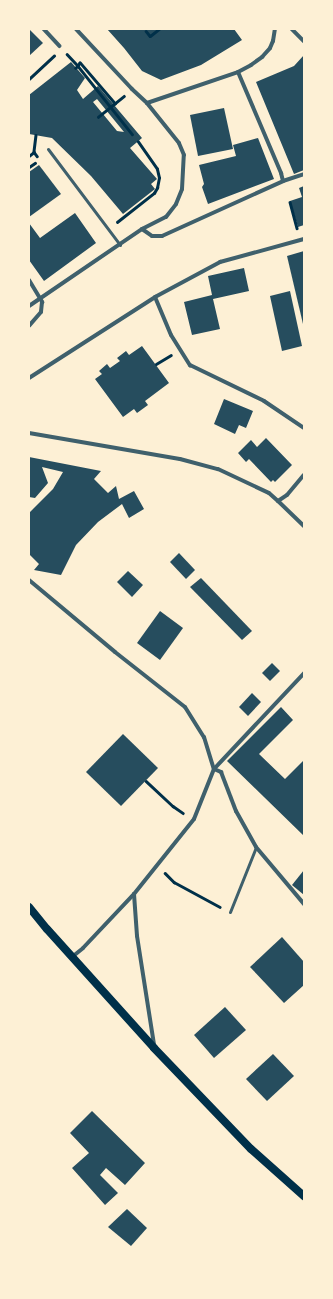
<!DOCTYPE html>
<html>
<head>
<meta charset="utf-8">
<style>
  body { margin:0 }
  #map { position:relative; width:333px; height:1299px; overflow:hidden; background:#fdf0d5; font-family:Manrope,sans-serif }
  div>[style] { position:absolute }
  .building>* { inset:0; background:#264d5e }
  .path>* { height:2.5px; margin:-1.25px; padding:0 1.25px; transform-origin:1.25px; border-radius:1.25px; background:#003049 }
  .service>* { height:3px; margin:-1.5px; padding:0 1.5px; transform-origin:1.5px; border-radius:1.5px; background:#3f606c }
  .pedestrian>* { height:3.5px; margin:-1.75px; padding:0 1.75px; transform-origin:1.75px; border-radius:1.75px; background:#3f606c }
  .minor>* { height:4px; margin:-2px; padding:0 2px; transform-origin:2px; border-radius:2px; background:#3f606c }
  .secondary>* { height:8px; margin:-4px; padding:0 4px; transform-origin:4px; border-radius:4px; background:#003049 }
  span { translate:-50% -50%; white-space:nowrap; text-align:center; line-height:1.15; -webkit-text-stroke:3px #fdf0d5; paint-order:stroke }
  .frame { position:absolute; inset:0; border:30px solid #fdf0d5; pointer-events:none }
</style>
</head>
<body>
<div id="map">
  <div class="building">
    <div style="clip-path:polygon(29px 29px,43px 43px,29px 56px)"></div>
    <div style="clip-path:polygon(107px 29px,234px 29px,242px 40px,201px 65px,161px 80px,142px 71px,124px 48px)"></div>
    <div style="clip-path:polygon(304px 55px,304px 170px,294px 174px,256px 82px,294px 66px)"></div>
    <div style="clip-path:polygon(evenodd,71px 62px,85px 78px,77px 90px,83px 99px,98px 86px,142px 138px,130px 148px,157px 179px,151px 184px,155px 189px,123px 214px,91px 176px,52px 138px,29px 134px,29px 95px,71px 62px,97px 99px,124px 132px,117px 131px,93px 102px,97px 99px)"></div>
    <div style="clip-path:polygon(224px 108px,233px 149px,198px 156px,190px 115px)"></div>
    <div style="clip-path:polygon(258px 138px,274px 179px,208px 204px,202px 187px,204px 184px,199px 165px,236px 156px,233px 145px)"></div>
    <div style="clip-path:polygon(39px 165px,61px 194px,29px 217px,29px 172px)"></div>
    <div style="clip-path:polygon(304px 186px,304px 225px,298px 227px,290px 201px,302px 197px,299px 188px)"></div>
    <div style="clip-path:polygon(75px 213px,96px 243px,44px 281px,29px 260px,29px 223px,40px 238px)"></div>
    <div style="clip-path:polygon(304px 251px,304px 323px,303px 324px,287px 256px)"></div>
    <div style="clip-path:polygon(244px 268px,249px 291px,213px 299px,220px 329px,192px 335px,184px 302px,212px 295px,208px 276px)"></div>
    <div style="clip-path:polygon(290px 291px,302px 346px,282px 351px,270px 296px)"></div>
    <div style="clip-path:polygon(142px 346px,169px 383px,145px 401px,148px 405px,137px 413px,134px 409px,123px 417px,95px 379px,102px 374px,99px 371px,107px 364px,110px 368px,120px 361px,117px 358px,126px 351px,129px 355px)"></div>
    <div style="clip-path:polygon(224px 399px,253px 411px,246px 428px,239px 425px,235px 434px,214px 424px)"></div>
    <div style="clip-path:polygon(266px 438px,292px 465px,275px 482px,273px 480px,271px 482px,249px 459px,246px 462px,238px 453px,251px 440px,257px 447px)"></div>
    <div style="clip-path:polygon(29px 457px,101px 471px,94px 479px,108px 493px,116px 486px,119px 499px,134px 491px,144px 509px,129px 518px,122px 504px,98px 522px,76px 545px,61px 575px,34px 570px,39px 564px,29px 554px,29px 513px,53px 489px,63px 472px,42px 467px,48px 483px,35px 498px,29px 497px)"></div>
    <div style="clip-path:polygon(179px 553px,195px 570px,186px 579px,170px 562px)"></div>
    <div style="clip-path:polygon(128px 571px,143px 585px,132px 597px,117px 582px)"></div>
    <div style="clip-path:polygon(201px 578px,252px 631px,242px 640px,190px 587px)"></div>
    <div style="clip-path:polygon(160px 611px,183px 628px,160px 660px,137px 643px)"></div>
    <div style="clip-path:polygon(272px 663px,280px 671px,270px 681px,262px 673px)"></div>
    <div style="clip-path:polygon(252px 693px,261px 702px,248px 716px,239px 707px)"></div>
    <div style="clip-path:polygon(281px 707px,293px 720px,259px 754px,285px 779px,304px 760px,304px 836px,227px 761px)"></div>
    <div style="clip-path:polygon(123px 734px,158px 768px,121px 806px,86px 772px)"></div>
    <div style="clip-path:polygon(304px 870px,304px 895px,292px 885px)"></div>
    <div style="clip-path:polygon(282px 937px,304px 962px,304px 985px,284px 1003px,250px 967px)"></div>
    <div style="clip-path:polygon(225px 1007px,246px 1030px,214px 1058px,194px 1035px)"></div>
    <div style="clip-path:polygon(273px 1054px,294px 1076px,267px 1101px,246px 1079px)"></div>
    <div style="clip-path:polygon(92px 1111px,145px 1163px,125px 1185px,106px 1168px,100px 1175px,118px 1193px,105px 1205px,72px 1168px,89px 1153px,70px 1133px)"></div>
    <div style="clip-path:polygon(127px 1209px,147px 1228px,131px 1246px,108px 1227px)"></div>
  </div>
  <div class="path">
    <div style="left:146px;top:31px;width:6px;rotate:51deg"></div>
    <div style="left:150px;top:36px;width:11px;rotate:-38deg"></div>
    <div style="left:67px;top:54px;width:16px;rotate:47deg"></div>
    <div style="left:78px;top:66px;width:3px;rotate:135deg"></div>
    <div style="left:29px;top:79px;width:34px;rotate:-43deg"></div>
    <div style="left:115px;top:104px;width:54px;rotate:-130.5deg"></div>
    <div style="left:80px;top:63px;width:4px;rotate:124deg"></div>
    <div style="left:78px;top:66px;width:87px;rotate:51.5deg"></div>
    <div style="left:98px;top:117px;width:33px;rotate:-39deg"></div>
    <div style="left:36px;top:135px;width:17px;rotate:97deg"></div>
    <div style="left:34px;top:152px;width:5px;rotate:53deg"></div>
    <div style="left:29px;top:156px;width:6px;rotate:-39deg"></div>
    <div style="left:29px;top:167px;width:7px;rotate:-34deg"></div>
    <div style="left:290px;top:202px;width:27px;rotate:75deg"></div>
    <div style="left:117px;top:222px;width:47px;rotate:-38.1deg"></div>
    <div style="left:154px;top:193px;width:6px;rotate:-59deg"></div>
    <div style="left:157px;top:188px;width:10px;rotate:-79deg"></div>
    <div style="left:159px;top:178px;width:9px;rotate:-103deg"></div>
    <div style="left:157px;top:169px;width:33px;rotate:-125deg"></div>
    <div style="left:156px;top:364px;width:17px;rotate:-31deg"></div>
    <div style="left:146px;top:781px;width:37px;rotate:43deg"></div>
    <div style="left:173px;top:806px;width:12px;rotate:35deg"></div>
    <div style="left:165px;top:873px;width:13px;rotate:45deg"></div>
    <div style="left:174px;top:882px;width:52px;rotate:28.5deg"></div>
  </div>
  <div class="service">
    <div style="left:48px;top:149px;width:120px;rotate:53.1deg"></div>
    <div style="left:230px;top:912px;width:70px;rotate:-68.2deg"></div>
  </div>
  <div class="pedestrian">
    <div style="left:44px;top:29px;width:23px;rotate:47deg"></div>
    <div style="left:292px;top:29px;width:17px;rotate:45deg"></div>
  </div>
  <div class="minor">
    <div style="left:238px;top:72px;width:110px;rotate:66.9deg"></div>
    <div style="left:281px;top:173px;width:8px;rotate:76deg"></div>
    <div style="left:147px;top:103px;width:96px;rotate:-18.8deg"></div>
    <div style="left:238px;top:72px;width:15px;rotate:-28deg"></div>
    <div style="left:251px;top:65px;width:14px;rotate:-36deg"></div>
    <div style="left:262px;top:57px;width:12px;rotate:-48deg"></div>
    <div style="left:270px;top:48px;width:8px;rotate:-67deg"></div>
    <div style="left:273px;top:41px;width:12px;rotate:-81deg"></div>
    <div style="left:142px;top:229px;width:12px;rotate:35deg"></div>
    <div style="left:152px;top:236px;width:10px"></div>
    <div style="left:162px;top:236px;width:133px;rotate:-24.4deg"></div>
    <div style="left:283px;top:181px;width:22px;rotate:-18deg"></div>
    <div style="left:29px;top:280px;width:26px;rotate:59deg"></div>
    <div style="left:42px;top:302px;width:10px;rotate:96deg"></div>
    <div style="left:41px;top:312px;width:18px;rotate:131deg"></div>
    <div style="left:155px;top:297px;width:41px;rotate:67.2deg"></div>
    <div style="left:171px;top:335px;width:36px;rotate:58deg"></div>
    <div style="left:190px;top:365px;width:82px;rotate:25.9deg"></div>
    <div style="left:264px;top:401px;width:48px;rotate:34deg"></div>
    <div style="left:29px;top:306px;width:137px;rotate:-34.3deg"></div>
    <div style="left:142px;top:229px;width:27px;rotate:-27deg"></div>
    <div style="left:166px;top:217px;width:16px;rotate:-52deg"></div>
    <div style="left:176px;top:204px;width:16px;rotate:-68deg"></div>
    <div style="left:182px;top:189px;width:34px;rotate:-87deg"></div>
    <div style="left:184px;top:155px;width:13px;rotate:-113deg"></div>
    <div style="left:179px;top:143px;width:51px;rotate:-128.7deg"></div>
    <div style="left:147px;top:103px;width:21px;rotate:-137deg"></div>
    <div style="left:132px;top:89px;width:82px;rotate:-133deg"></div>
    <div style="left:29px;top:378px;width:150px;rotate:-32.7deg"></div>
    <div style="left:155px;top:297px;width:74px;rotate:-28.3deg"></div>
    <div style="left:220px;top:262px;width:87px;rotate:-15.3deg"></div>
    <div style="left:29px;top:433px;width:153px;rotate:9.8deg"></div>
    <div style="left:180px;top:459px;width:39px;rotate:15deg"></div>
    <div style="left:218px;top:469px;width:56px;rotate:25.2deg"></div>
    <div style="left:269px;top:493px;width:12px;rotate:42deg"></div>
    <div style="left:278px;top:501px;width:11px;rotate:-34deg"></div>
    <div style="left:287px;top:495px;width:26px;rotate:-50deg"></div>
    <div style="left:278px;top:501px;width:36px;rotate:44deg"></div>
    <div style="left:29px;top:580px;width:112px;rotate:39.9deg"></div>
    <div style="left:115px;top:652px;width:89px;rotate:38.2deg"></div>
    <div style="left:185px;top:707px;width:36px;rotate:58deg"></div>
    <div style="left:204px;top:737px;width:34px;rotate:73deg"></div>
    <div style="left:214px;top:769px;width:8px;rotate:23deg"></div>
    <div style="left:221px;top:772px;width:42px;rotate:69deg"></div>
    <div style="left:236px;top:811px;width:41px;rotate:60.9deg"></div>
    <div style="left:256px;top:847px;width:75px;rotate:49.9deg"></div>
    <div style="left:134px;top:894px;width:42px;rotate:85.9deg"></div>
    <div style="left:137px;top:936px;width:110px;rotate:81.1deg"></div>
    <div style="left:72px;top:957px;width:14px;rotate:-39deg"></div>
    <div style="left:83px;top:948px;width:74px;rotate:-46.6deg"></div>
    <div style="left:134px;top:894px;width:96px;rotate:-51.3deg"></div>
    <div style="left:194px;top:819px;width:54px;rotate:-68.2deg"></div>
    <div style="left:214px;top:769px;width:132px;rotate:-46.8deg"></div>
  </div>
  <div class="secondary">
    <div style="left:29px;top:907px;width:28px;rotate:51deg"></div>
    <div style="left:47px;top:929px;width:160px;rotate:48deg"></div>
    <div style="left:154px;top:1048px;width:140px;rotate:46.2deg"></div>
    <div style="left:251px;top:1149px;width:71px;rotate:41.6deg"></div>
  </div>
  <div class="frame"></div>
</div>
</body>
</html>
